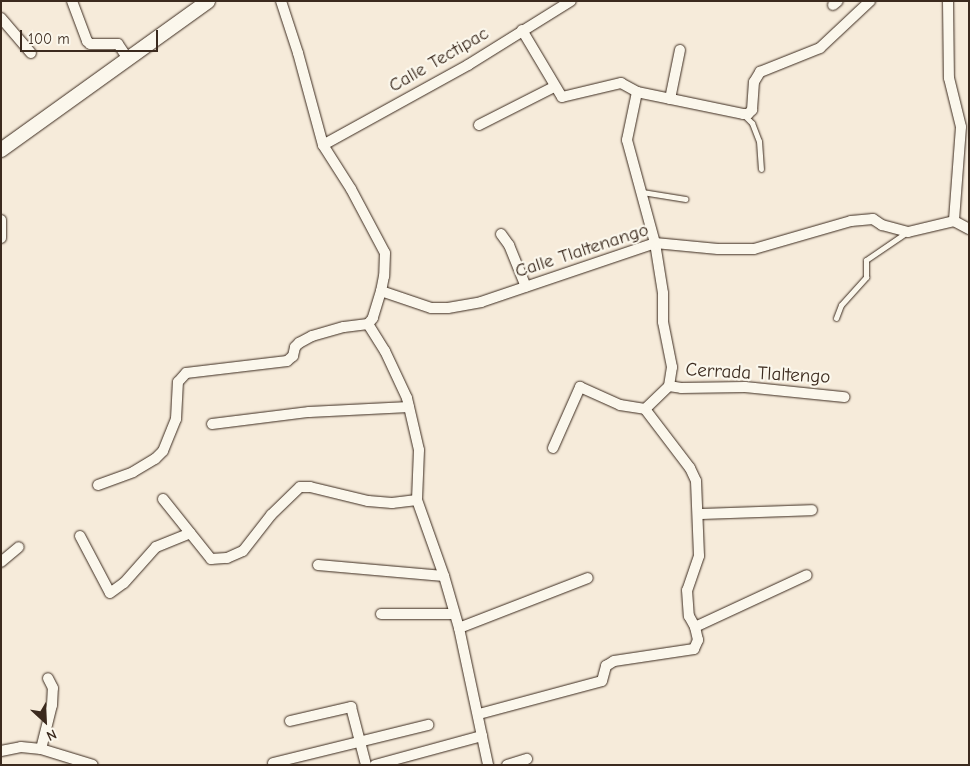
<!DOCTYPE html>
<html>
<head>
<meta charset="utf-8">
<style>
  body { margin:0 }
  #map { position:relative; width:970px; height:766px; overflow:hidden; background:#f6ebda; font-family:"Comic Neue",sans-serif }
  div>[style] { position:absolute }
  .roads { filter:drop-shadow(0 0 1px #3b2a1e) drop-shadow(0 0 1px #3b2a1e) }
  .service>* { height:5px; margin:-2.5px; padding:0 2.5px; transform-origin:2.5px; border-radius:2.5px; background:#fbf7ec }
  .minor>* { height:10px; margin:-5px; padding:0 5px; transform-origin:5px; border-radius:5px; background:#fbf7ec }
  .secondary>* { height:14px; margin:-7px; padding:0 7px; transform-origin:7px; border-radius:7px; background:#fbf7ec }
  span { translate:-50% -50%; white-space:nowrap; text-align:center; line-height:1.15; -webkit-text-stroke:4.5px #fbf7ec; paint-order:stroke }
  .street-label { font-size:19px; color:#3b2a1e }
  .frame { position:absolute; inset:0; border:2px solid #3b2a1e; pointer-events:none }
  .north { position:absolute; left:20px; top:696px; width:50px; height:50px; -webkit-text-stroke:4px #fbf7ec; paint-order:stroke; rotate:155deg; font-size:14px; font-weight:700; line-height:20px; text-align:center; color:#3b2a1e }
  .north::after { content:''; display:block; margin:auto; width:18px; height:22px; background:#3b2a1e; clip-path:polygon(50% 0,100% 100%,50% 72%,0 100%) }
  .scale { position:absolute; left:20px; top:30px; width:138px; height:22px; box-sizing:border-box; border:2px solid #3b2a1e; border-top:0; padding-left:6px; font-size:15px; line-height:18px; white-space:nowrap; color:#3b2a1e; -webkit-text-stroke:4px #fbf7ec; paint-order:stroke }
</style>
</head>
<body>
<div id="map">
  <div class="roads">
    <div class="service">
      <div style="left:743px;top:114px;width:13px;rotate:45deg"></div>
      <div style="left:752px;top:123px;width:19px;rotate:69deg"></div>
      <div style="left:759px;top:141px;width:28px;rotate:86deg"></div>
      <div style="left:642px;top:192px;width:44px;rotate:9.2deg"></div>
      <div style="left:836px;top:318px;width:14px;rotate:-69deg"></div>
      <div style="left:841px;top:305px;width:38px;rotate:-48deg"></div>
      <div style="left:866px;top:277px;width:17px;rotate:-90deg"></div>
      <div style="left:866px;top:260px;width:50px;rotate:-34.3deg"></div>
    </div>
    <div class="minor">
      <div style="left:72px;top:1px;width:43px;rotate:69.4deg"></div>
      <div style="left:87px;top:41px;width:4px;rotate:45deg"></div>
      <div style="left:90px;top:44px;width:28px"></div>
      <div style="left:118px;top:44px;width:18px;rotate:56deg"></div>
      <div style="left:281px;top:1px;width:55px;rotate:71.9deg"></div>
      <div style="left:298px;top:53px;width:95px;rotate:74.8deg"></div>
      <div style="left:323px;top:145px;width:52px;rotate:57.5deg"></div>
      <div style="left:351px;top:189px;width:72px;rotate:62deg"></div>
      <div style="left:385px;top:253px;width:23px;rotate:92deg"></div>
      <div style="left:384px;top:276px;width:15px;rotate:101deg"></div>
      <div style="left:381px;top:291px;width:28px;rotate:107deg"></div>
      <div style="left:373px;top:318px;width:8px;rotate:130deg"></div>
      <div style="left:948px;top:1px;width:77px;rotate:89.3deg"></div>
      <div style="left:949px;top:78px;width:50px;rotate:76.2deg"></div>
      <div style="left:961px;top:127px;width:94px;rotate:94.3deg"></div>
      <div style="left:833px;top:5px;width:6px;rotate:-39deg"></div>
      <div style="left:1px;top:18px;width:46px;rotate:49.4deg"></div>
      <div style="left:522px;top:30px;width:78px;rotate:59.2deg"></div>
      <div style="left:562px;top:97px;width:61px;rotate:-13.3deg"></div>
      <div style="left:621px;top:83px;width:18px;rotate:29deg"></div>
      <div style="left:637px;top:92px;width:108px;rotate:11.7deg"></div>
      <div style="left:743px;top:114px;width:5px"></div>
      <div style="left:748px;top:114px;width:6px;rotate:-45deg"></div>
      <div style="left:752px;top:110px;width:28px;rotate:-86deg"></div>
      <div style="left:754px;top:82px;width:12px;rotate:-59deg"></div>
      <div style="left:760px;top:72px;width:65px;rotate:-21.8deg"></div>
      <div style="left:820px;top:48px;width:69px;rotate:-43.2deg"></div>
      <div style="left:637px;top:92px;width:49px;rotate:101.8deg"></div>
      <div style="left:627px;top:140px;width:107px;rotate:74.8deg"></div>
      <div style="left:655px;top:243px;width:51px;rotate:80.9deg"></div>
      <div style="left:663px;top:293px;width:29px;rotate:90deg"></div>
      <div style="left:663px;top:322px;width:46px;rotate:78.7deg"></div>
      <div style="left:672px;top:367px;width:19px;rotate:99deg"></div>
      <div style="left:669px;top:386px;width:33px;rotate:136deg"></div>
      <div style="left:645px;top:409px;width:74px;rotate:52.7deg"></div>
      <div style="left:690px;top:468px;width:14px;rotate:65deg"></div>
      <div style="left:696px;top:481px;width:75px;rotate:87.7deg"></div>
      <div style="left:699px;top:556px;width:36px;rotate:109deg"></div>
      <div style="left:687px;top:590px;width:26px;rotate:86deg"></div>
      <div style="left:689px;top:616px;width:13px;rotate:61deg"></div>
      <div style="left:670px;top:99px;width:50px;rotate:-78.5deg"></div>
      <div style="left:479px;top:125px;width:84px;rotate:-26.9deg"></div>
      <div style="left:323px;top:145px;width:166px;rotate:-28.9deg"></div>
      <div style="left:468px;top:65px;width:121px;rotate:-31.9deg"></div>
      <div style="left:1px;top:220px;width:18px;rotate:90deg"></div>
      <div style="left:501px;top:234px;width:14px;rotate:54deg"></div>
      <div style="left:509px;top:245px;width:45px;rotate:68deg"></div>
      <div style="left:381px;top:291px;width:53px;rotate:18.8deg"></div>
      <div style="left:431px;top:308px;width:17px"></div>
      <div style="left:448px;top:308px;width:34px;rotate:-10deg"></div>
      <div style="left:481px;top:302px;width:184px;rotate:-18.7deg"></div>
      <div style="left:655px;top:243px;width:63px;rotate:5.4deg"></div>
      <div style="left:718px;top:249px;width:36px"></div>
      <div style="left:754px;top:249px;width:101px;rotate:-16.1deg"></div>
      <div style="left:851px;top:221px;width:22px;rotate:-5deg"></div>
      <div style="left:873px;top:219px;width:11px;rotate:34deg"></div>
      <div style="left:882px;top:225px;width:27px;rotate:15deg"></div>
      <div style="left:908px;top:232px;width:47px;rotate:-13.4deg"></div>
      <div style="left:954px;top:221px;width:17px;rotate:28deg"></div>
      <div style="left:368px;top:324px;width:32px;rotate:58deg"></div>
      <div style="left:385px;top:351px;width:52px;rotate:64.9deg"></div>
      <div style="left:407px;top:398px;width:53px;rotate:77deg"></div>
      <div style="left:419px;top:450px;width:50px;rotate:92.3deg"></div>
      <div style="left:417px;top:500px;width:81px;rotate:70.4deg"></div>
      <div style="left:444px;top:576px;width:54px;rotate:73.9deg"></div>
      <div style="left:459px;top:628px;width:140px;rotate:78deg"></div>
      <div style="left:669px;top:386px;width:12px;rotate:9deg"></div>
      <div style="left:681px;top:388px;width:64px;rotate:-0.9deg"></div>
      <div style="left:745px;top:387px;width:100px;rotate:5.8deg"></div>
      <div style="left:212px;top:424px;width:98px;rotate:-7.1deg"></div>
      <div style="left:309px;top:412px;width:100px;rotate:-2.9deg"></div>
      <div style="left:553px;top:448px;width:67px;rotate:-66.1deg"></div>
      <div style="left:580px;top:387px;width:44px;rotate:24.2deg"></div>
      <div style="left:620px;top:405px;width:25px;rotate:9deg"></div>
      <div style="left:98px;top:485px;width:37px;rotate:-20deg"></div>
      <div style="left:133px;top:472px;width:26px;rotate:-31deg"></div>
      <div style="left:155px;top:459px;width:11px;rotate:-45deg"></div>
      <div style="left:163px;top:451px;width:35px;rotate:-68deg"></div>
      <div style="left:176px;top:419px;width:37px;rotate:-87deg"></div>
      <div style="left:178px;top:382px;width:12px;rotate:-48deg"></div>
      <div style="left:186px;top:373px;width:102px;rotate:-6.8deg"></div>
      <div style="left:287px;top:361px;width:8px;rotate:-40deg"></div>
      <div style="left:293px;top:356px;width:9px;rotate:-77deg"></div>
      <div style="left:295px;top:347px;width:6px;rotate:-45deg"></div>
      <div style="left:299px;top:343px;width:15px;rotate:-28deg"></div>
      <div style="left:312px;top:336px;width:33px;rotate:-16deg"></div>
      <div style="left:344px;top:327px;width:24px;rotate:-7deg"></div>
      <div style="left:163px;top:499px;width:77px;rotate:51.3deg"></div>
      <div style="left:211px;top:559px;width:16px;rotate:-4deg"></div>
      <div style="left:227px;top:558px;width:17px;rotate:-24deg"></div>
      <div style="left:243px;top:551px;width:46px;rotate:-52.1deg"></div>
      <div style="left:271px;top:515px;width:40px;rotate:-44deg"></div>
      <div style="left:300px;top:487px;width:10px"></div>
      <div style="left:310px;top:487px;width:60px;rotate:13.6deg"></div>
      <div style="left:368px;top:501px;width:24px;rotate:5deg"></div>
      <div style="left:392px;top:503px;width:25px;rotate:-7deg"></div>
      <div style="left:699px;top:514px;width:113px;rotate:-2deg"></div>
      <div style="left:80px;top:536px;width:64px;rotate:62.2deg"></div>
      <div style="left:110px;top:593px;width:17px;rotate:-36deg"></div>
      <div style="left:124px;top:583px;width:48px;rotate:-48.4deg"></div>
      <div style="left:156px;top:547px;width:37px;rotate:-22deg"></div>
      <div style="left:1px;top:562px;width:23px;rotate:-40deg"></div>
      <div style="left:318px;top:565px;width:126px;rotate:5deg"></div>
      <div style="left:381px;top:614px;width:73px"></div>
      <div style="left:459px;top:628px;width:138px;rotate:-21.2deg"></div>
      <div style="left:479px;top:714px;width:127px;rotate:-15deg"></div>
      <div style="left:602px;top:681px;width:16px;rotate:-75deg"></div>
      <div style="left:606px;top:666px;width:9px;rotate:-32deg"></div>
      <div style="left:614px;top:661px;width:81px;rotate:-8.5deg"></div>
      <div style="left:694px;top:649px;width:10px;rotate:-66deg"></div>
      <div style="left:698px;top:640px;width:13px;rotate:-103deg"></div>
      <div style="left:695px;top:627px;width:123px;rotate:-24.9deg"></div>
      <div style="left:290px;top:721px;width:63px;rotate:-12.9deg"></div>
      <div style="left:351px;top:707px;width:60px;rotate:75.5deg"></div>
      <div style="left:41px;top:749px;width:45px;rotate:-76deg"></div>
      <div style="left:52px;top:705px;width:17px;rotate:-87deg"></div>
      <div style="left:53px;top:688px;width:11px;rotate:-117deg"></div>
      <div style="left:1px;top:751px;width:20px;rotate:-11deg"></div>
      <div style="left:21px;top:747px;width:20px;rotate:6deg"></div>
      <div style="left:41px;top:749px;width:54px;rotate:17.1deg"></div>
      <div style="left:273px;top:763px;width:160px;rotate:-13.8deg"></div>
      <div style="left:375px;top:765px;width:111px;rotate:-15.2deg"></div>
      <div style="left:507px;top:765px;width:21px;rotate:-17deg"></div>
    </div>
    <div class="secondary">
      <div style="left:1px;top:150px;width:255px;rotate:-35.7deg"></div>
    </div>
  </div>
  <div class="street-label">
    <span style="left:439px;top:60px;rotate:-30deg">Calle Tectipac</span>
    <span style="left:582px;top:251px;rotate:-18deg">Calle Tlaltenango</span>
    <span style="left:758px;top:374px;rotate:3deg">Cerrada Tlaltengo</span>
  </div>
  <div class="frame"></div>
  <div class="north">N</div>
  <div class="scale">100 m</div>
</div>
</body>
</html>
